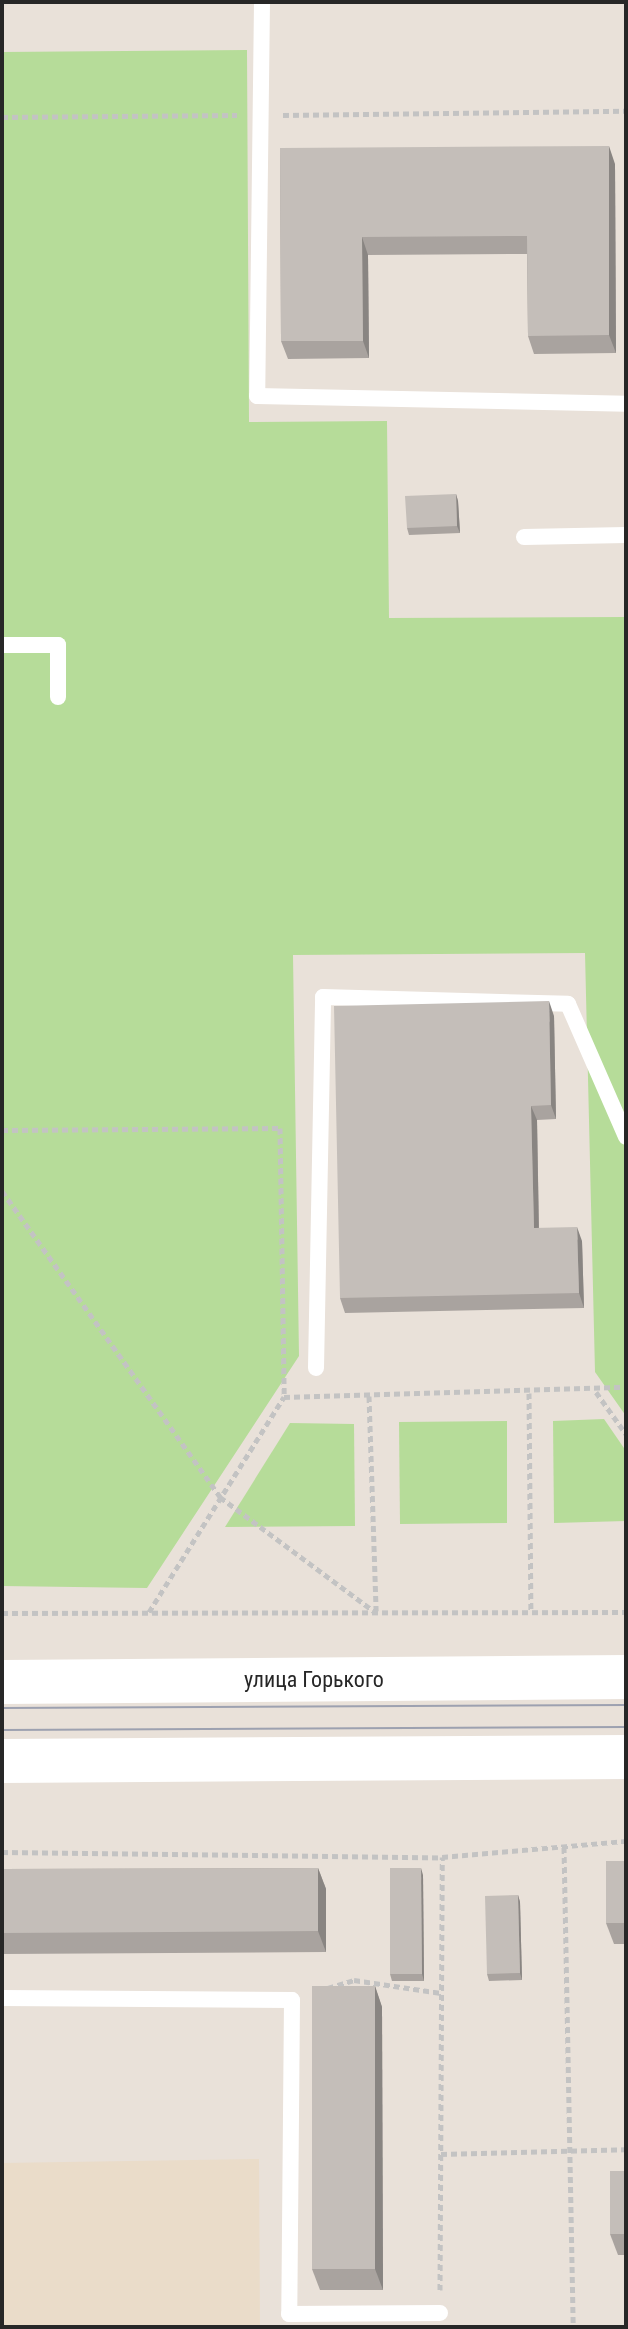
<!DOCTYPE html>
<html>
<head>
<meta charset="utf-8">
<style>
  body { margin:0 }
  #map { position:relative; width:628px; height:2329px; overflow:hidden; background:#e9e1d9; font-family:"Roboto Condensed",sans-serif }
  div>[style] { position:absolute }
  .education>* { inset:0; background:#eadcc9 }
  .green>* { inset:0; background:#b6dc99 }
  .path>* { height:5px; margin-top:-2.5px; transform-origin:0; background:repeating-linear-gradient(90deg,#c3c3c3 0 6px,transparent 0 10px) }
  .service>* { height:16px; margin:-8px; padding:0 8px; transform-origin:8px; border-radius:8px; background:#fff }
  .secondary>* { height:44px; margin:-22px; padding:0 22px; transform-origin:22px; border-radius:22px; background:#fff }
  .tram>* { height:2px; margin:-1px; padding:0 1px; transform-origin:1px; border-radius:1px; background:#9da1b0 }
  .wall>* { inset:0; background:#a9a39f }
  .shaded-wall>* { inset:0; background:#898582 }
  .building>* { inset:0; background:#c4beb9 }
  span { translate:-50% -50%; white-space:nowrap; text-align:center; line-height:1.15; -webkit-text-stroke:6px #fff; paint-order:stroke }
  .street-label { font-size:22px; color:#272727 }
  .frame { position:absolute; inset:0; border:4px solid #272727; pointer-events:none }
</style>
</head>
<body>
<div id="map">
  <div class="education">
    <div style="clip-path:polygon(259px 2159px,260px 2327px,2px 2327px,2px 2163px)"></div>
  </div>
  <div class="green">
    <div style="clip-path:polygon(247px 50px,249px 422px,387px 421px,389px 618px,626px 617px,626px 1416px,595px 1372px,585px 953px,293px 955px,299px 1356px,147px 1588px,2px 1586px,2px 52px)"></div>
    <div style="clip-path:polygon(604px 1419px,626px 1451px,626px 1521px,554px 1523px,553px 1421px)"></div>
    <div style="clip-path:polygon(507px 1421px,507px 1523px,400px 1524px,399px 1422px)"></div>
    <div style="clip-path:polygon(290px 1423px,354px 1424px,355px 1526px,225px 1527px)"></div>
  </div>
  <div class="path">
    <div style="left:283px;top:115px;width:343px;rotate:-0.7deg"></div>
    <div style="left:2px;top:117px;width:235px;rotate:-0.5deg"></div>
    <div style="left:2px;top:1130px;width:278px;rotate:-0.4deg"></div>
    <div style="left:280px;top:1128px;width:269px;rotate:89.1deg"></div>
    <div style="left:284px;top:1397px;width:342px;rotate:-1.7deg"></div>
    <div style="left:2px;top:1191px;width:376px;rotate:54.5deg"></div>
    <div style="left:220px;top:1497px;width:193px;rotate:36.6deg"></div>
    <div style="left:596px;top:1392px;width:52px;rotate:54.5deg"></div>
    <div style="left:529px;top:1393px;width:219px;rotate:89.5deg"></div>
    <div style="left:369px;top:1396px;width:215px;rotate:88.1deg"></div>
    <div style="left:149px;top:1612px;width:254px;rotate:-57.9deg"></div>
    <div style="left:2px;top:1613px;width:624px;rotate:-0.09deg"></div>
    <div style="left:564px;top:1847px;width:480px;rotate:88.9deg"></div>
    <div style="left:2px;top:1852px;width:440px;rotate:0.7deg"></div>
    <div style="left:442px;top:1857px;width:185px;rotate:-5deg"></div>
    <div style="left:328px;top:1988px;width:27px;rotate:-17deg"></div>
    <div style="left:354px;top:1980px;width:88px;rotate:8.5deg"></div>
    <div style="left:441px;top:2154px;width:185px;rotate:-1.5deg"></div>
    <div style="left:440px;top:2290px;width:433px;rotate:-89.7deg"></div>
  </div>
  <div class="service">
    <div style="left:262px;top:2px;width:394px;rotate:90.7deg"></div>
    <div style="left:257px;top:396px;width:369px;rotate:1.2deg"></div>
    <div style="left:524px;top:537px;width:102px;rotate:-1.1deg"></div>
    <div style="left:2px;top:645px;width:56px"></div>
    <div style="left:58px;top:645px;width:52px;rotate:90deg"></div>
    <div style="left:316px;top:1368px;width:371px;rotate:-88.9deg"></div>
    <div style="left:323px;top:997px;width:245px;rotate:1.6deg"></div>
    <div style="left:568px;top:1004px;width:145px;rotate:66.4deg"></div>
    <div style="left:2px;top:1998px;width:290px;rotate:0.4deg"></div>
    <div style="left:292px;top:2000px;width:314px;rotate:90.5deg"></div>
    <div style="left:289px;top:2314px;width:151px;rotate:-0.4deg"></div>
  </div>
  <div class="secondary">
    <div style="left:2px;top:1682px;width:624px;rotate:-0.46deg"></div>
    <div style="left:2px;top:1761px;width:624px;rotate:-0.37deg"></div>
  </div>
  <div class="tram">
    <div style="left:2px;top:1708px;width:624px;rotate:-0.28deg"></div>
    <div style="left:2px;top:1730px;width:624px;rotate:-0.28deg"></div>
  </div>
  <div class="wall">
    <div style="clip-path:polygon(280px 148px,615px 164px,616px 353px,534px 354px,528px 336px,527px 254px,368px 255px,369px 358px,288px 359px,281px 341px)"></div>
    <div style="clip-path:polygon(456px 494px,458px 501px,460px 533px,409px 535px,407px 528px)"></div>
    <div style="clip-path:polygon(554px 1016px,556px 1119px,537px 1120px,539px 1228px,582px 1241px,584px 1308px,345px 1313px,340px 1298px)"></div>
    <div style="clip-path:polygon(626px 1861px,626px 1944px,614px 1944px,606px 1923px)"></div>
    <div style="clip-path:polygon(318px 1868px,326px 1889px,326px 1952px,2px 1954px,2px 1869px)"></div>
    <div style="clip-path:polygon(423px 1875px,424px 1981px,392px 1981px,390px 1974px)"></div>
    <div style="clip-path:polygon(518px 1895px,520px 1902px,522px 1980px,489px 1981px,487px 1974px)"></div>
    <div style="clip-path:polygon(375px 1986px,382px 2007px,383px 2290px,320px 2290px,312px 2269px)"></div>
    <div style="clip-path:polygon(626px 2171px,626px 2255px,618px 2255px,610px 2234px)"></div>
  </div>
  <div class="shaded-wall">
    <div style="clip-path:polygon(609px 146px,615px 164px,616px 353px,609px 335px)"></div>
    <div style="clip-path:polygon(362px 237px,368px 255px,369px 358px,363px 341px)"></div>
    <div style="clip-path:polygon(456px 494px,458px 501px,460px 533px,457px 526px)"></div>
    <div style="clip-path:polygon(549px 1001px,554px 1016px,556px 1119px,551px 1105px)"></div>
    <div style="clip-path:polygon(531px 1106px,537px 1120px,539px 1242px,534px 1228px)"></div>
    <div style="clip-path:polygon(577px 1227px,582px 1241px,584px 1308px,579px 1293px)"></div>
    <div style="clip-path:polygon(318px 1868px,326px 1889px,326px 1952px,318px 1931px)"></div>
    <div style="clip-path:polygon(421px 1868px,423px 1875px,424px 1981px,422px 1974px)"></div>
    <div style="clip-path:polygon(518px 1895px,520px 1902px,522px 1980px,520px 1973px)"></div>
    <div style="clip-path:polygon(375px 1986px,382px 2007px,383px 2290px,375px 2269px)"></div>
  </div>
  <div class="building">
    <div style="clip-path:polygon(609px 146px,609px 335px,528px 336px,527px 236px,362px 237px,363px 341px,281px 341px,280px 148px)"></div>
    <div style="clip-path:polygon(456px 494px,457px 526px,407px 528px,405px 496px)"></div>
    <div style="clip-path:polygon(549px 1001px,551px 1105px,531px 1106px,534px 1228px,577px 1227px,579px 1293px,340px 1298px,334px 1006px)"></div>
    <div style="clip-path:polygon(606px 1861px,626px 1861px,626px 1923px,606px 1923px)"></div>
    <div style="clip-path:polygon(318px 1868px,318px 1931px,2px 1933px,2px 1869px)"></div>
    <div style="clip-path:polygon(390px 1868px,421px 1868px,422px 1974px,390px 1974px)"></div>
    <div style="clip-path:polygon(518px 1895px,520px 1973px,487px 1974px,485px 1896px)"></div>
    <div style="clip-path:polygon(312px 1986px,375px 1986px,375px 2269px,312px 2269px)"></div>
    <div style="clip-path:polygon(610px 2171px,626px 2171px,626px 2234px,610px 2234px)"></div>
    <div style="clip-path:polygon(22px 2326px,90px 2326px,90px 2327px,22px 2327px)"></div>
  </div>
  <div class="street-label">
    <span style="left:314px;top:1680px">улица Горького</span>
  </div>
  <div class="frame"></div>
</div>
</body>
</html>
